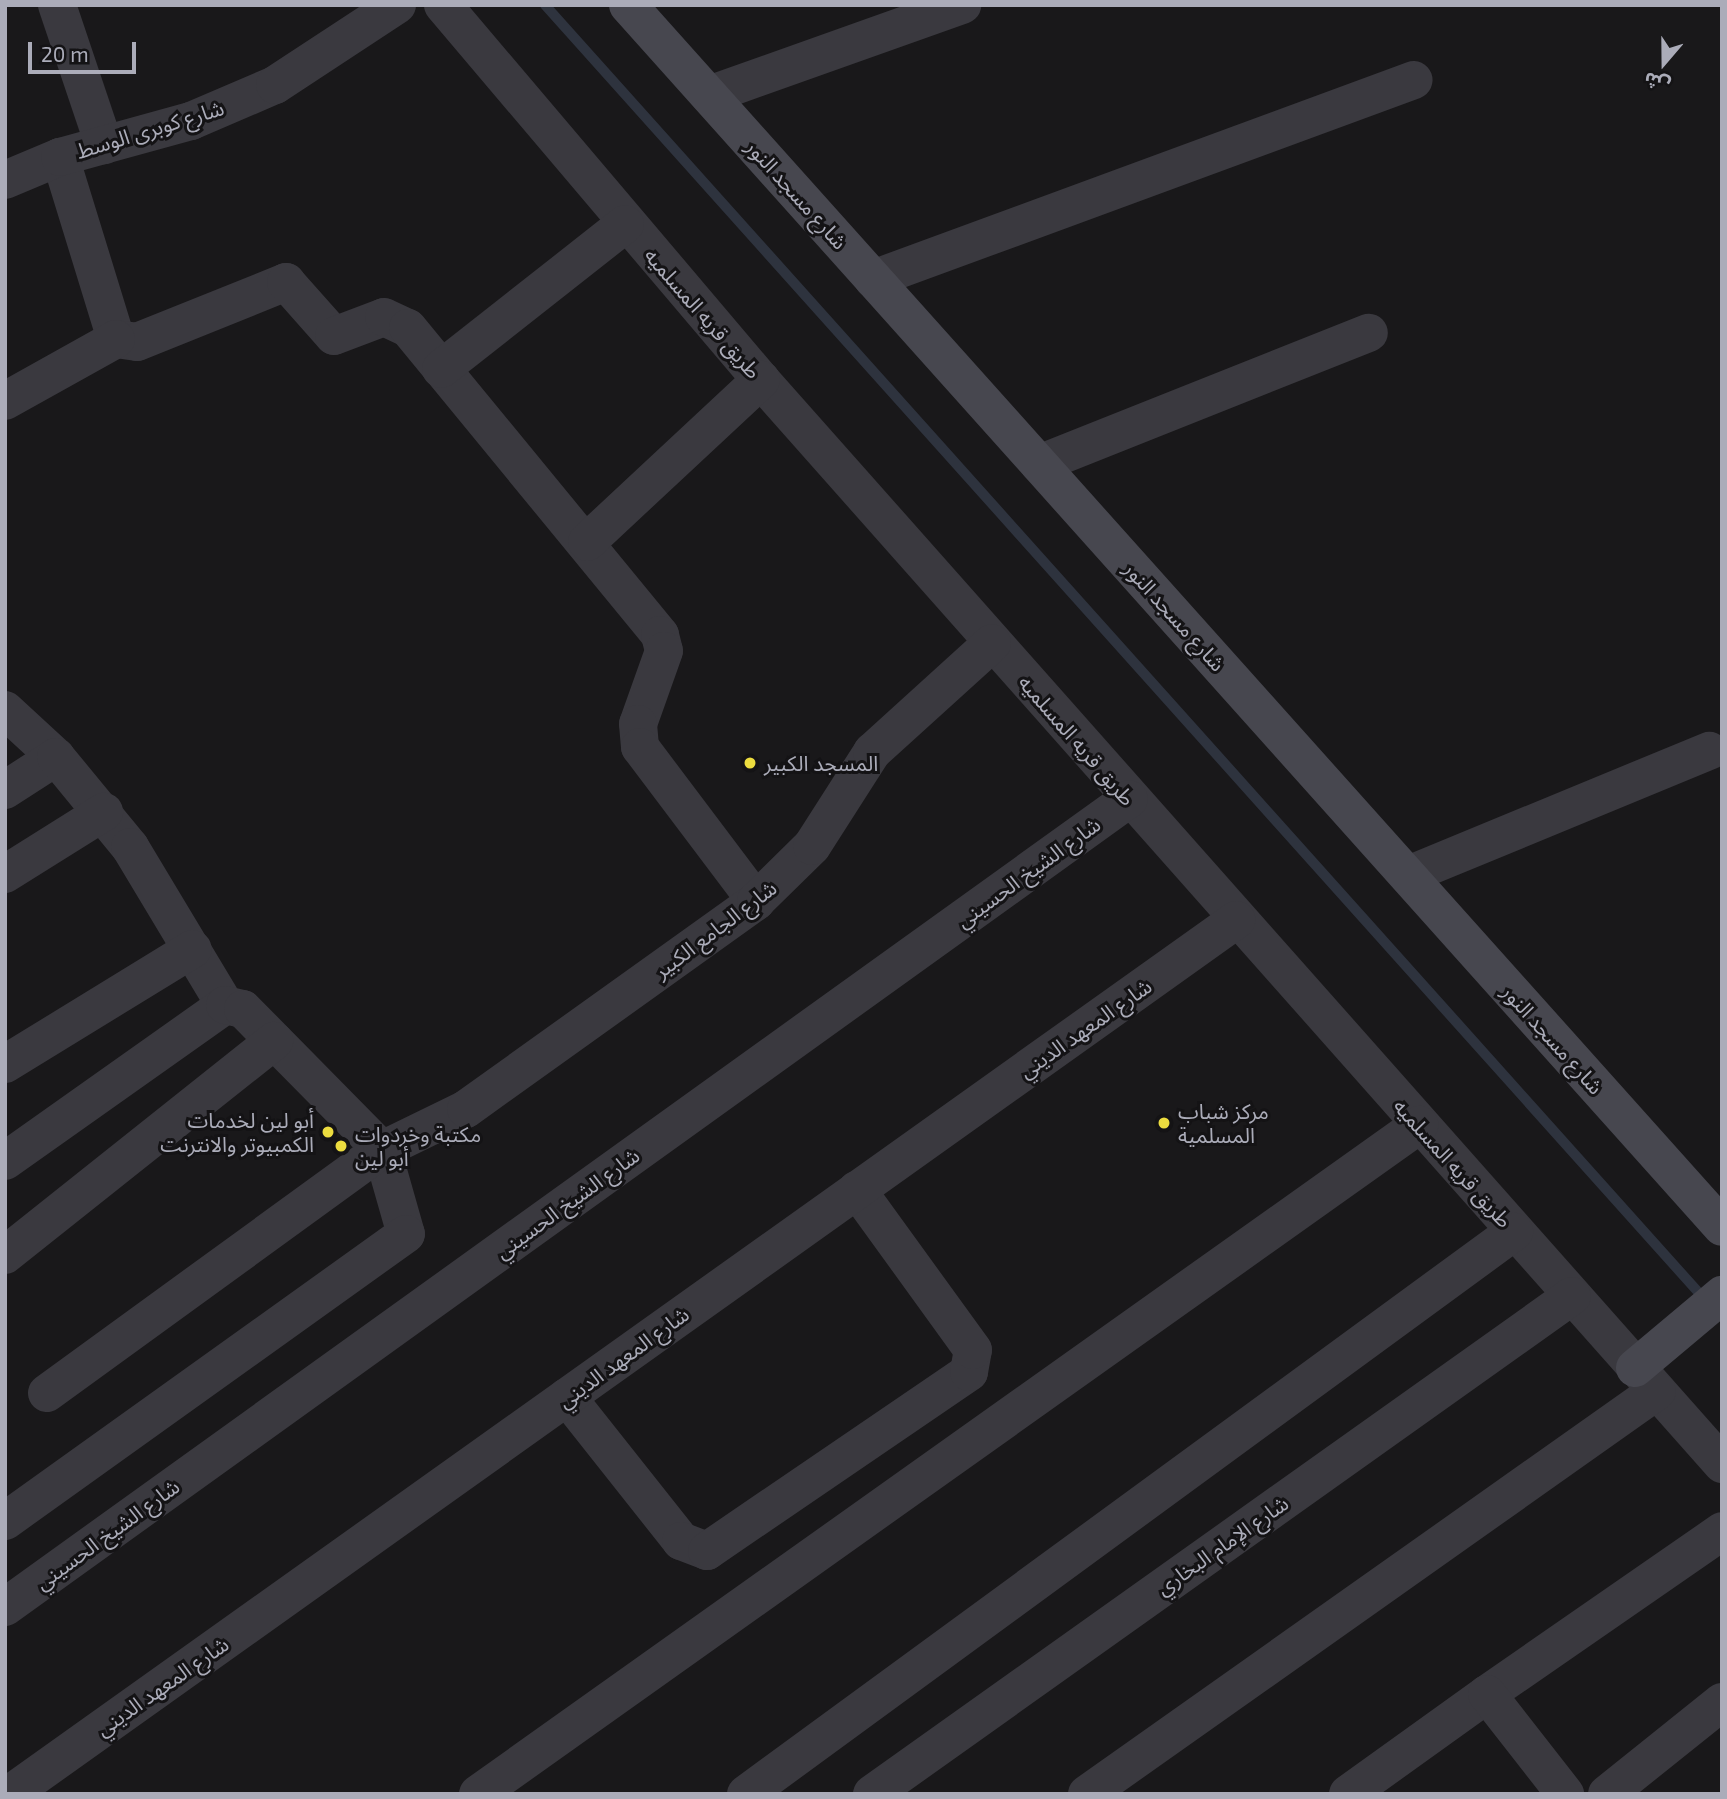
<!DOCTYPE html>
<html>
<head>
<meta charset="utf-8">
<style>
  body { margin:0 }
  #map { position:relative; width:1727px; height:1799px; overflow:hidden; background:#19181a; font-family:"Exo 2","Noto Sans Arabic",sans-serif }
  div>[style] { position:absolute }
  .stream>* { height:10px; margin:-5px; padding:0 5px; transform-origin:5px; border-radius:5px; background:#2e333e }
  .street>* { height:38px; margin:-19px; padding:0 19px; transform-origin:19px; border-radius:19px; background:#3a393f }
  .secondary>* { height:38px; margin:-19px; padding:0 19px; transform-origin:19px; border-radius:19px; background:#47474f }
  .dots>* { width:19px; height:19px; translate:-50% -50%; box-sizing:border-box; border:4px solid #141315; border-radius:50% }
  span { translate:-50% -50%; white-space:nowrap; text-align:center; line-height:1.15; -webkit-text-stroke:6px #141315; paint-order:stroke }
  .street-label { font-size:21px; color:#abacb9 }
  .poi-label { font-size:21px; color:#abacb9 }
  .left { translate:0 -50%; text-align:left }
  .right { translate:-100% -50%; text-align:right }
  .frame { position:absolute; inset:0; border:7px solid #abacb9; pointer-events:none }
  .north { position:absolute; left:1629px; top:28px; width:70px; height:70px; -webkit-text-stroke:5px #141315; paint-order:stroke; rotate:200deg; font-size:19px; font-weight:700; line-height:28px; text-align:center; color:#abacb9 }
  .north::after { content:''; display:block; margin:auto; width:24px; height:32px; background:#abacb9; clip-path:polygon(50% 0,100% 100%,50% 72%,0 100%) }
  .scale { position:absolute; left:28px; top:42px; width:108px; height:32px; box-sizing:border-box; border:4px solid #abacb9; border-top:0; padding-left:9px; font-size:21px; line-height:24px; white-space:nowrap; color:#abacb9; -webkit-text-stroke:5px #141315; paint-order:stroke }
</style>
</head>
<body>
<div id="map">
  <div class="stream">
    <div style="left:545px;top:5px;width:1740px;rotate:48.14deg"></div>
  </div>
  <div class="street">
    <div style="left:57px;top:5px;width:148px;rotate:71.4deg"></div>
    <div style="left:443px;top:5px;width:492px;rotate:49.7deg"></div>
    <div style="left:761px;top:380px;width:1449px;rotate:48.44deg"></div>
    <div style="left:709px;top:95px;width:269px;rotate:-19.6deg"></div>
    <div style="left:60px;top:157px;width:190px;rotate:72.9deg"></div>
    <div style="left:116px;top:339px;width:21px;rotate:8deg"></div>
    <div style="left:137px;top:342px;width:161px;rotate:-21.9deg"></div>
    <div style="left:286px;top:282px;width:72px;rotate:48.4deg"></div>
    <div style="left:334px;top:336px;width:53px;rotate:-20.8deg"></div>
    <div style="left:384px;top:317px;width:26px;rotate:25deg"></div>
    <div style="left:408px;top:328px;width:397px;rotate:50.6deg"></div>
    <div style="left:660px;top:635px;width:16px;rotate:76deg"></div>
    <div style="left:664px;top:651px;width:77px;rotate:109.6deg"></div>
    <div style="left:638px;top:724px;width:23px;rotate:85deg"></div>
    <div style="left:640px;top:747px;width:193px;rotate:53deg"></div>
    <div style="left:5px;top:180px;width:60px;rotate:-22.7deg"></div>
    <div style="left:60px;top:157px;width:136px;rotate:-15.4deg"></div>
    <div style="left:191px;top:121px;width:91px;rotate:-23.2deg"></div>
    <div style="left:275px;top:85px;width:146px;rotate:-33.3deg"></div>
    <div style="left:873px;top:279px;width:576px;rotate:-20.2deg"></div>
    <div style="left:441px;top:369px;width:234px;rotate:-38.2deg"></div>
    <div style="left:5px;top:401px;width:127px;rotate:-29.2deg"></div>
    <div style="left:1039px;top:464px;width:355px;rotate:-21.7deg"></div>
    <div style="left:587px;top:542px;width:238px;rotate:-43deg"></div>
    <div style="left:5px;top:710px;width:69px;rotate:42.7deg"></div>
    <div style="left:56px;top:757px;width:61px;rotate:147.1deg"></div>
    <div style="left:56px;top:757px;width:117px;rotate:50.6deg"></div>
    <div style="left:130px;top:847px;width:184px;rotate:59deg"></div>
    <div style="left:5px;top:874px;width:117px;rotate:-32.1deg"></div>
    <div style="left:1408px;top:875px;width:326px;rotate:-22.4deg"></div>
    <div style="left:5px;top:1064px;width:220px;rotate:-31.5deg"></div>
    <div style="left:5px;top:1161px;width:270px;rotate:-35.3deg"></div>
    <div style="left:225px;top:1005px;width:18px;rotate:13deg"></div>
    <div style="left:243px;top:1009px;width:198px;rotate:45.4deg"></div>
    <div style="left:382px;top:1150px;width:87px;rotate:74.1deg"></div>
    <div style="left:406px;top:1234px;width:493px;rotate:144.4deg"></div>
    <div style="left:5px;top:1255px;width:344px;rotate:-38.5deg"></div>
    <div style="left:47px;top:1393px;width:414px;rotate:-36deg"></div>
    <div style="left:382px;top:1150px;width:93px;rotate:-26deg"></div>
    <div style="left:466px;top:1109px;width:357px;rotate:-35.6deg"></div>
    <div style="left:756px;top:901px;width:78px;rotate:-44.5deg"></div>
    <div style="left:812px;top:846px;width:112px;rotate:-57.4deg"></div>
    <div style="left:872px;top:752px;width:162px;rotate:-42.2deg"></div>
    <div style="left:567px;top:1397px;width:184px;rotate:51.6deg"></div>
    <div style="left:681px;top:1541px;width:28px;rotate:21deg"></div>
    <div style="left:707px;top:1551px;width:317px;rotate:-34.3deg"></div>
    <div style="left:969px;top:1372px;width:22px;rotate:-80deg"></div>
    <div style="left:973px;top:1350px;width:198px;rotate:-125.9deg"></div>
    <div style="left:5px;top:1607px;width:1384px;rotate:-35.71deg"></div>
    <div style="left:1487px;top:1694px;width:286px;rotate:-34.7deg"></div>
    <div style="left:10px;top:1794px;width:1506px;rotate:-35.48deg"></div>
    <div style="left:478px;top:1794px;width:1155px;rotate:-35.41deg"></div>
    <div style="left:746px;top:1794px;width:952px;rotate:-36.2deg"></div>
    <div style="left:872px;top:1794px;width:859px;rotate:-35.43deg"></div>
    <div style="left:1087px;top:1794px;width:698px;rotate:-35.26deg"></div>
    <div style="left:1348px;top:1794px;width:171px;rotate:-35.7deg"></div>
    <div style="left:1487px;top:1694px;width:127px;rotate:52deg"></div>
    <div style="left:1607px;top:1794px;width:147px;rotate:-38.7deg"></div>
  </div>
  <div class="secondary">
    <div style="left:628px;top:5px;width:1640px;rotate:48.16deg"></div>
    <div style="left:1635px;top:1368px;width:114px;rotate:-40deg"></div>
  </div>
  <div class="dots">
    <div style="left:750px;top:763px;background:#ecdc3f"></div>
    <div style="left:1164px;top:1123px;background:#ecdc3f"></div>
    <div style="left:328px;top:1132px;background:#ecdc3f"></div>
    <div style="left:341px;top:1146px;background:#ecdc3f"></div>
  </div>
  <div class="street-label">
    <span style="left:150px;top:129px;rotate:-17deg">شارع كوبرى الوسط</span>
    <span style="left:797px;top:194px;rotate:48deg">شارع مسجد النور</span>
    <span style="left:703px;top:313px;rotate:49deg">طريق قريه المسلميه</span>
    <span style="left:1175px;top:616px;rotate:48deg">شارع مسجد النور</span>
    <span style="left:1077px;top:740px;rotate:49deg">طريق قريه المسلميه</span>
    <span style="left:1028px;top:872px;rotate:-36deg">شارع الشيخ الحسيني</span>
    <span style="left:715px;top:929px;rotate:-37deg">شارع الجامع الكبير</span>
    <span style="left:1085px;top:1028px;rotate:-35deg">شارع المعهد الديني</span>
    <span style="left:1553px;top:1039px;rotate:48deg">شارع مسجد النور</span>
    <span style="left:1453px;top:1163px;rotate:48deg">طريق قريه المسلميه</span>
    <span style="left:567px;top:1203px;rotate:-36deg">شارع الشيخ الحسيني</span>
    <span style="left:623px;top:1357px;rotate:-36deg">شارع المعهد الديني</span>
    <span style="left:107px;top:1534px;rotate:-36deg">شارع الشيخ الحسيني</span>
    <span style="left:1222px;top:1545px;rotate:-35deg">شارع الإمام البخاري</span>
    <span style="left:162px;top:1686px;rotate:-35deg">شارع المعهد الديني</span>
  </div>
  <div class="poi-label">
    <span class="left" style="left:764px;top:763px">المسجد الكبير</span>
    <span class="left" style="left:1178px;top:1123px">مركز شباب<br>المسلمية</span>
    <span class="right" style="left:314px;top:1132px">أبو لين لخدمات<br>الكمبيوتر والانترنت</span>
    <span class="left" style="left:355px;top:1146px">مكتبة وخردوات<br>أبو لين</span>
  </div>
  <div class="frame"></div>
  <div class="north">ش</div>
  <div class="scale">20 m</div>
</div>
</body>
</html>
